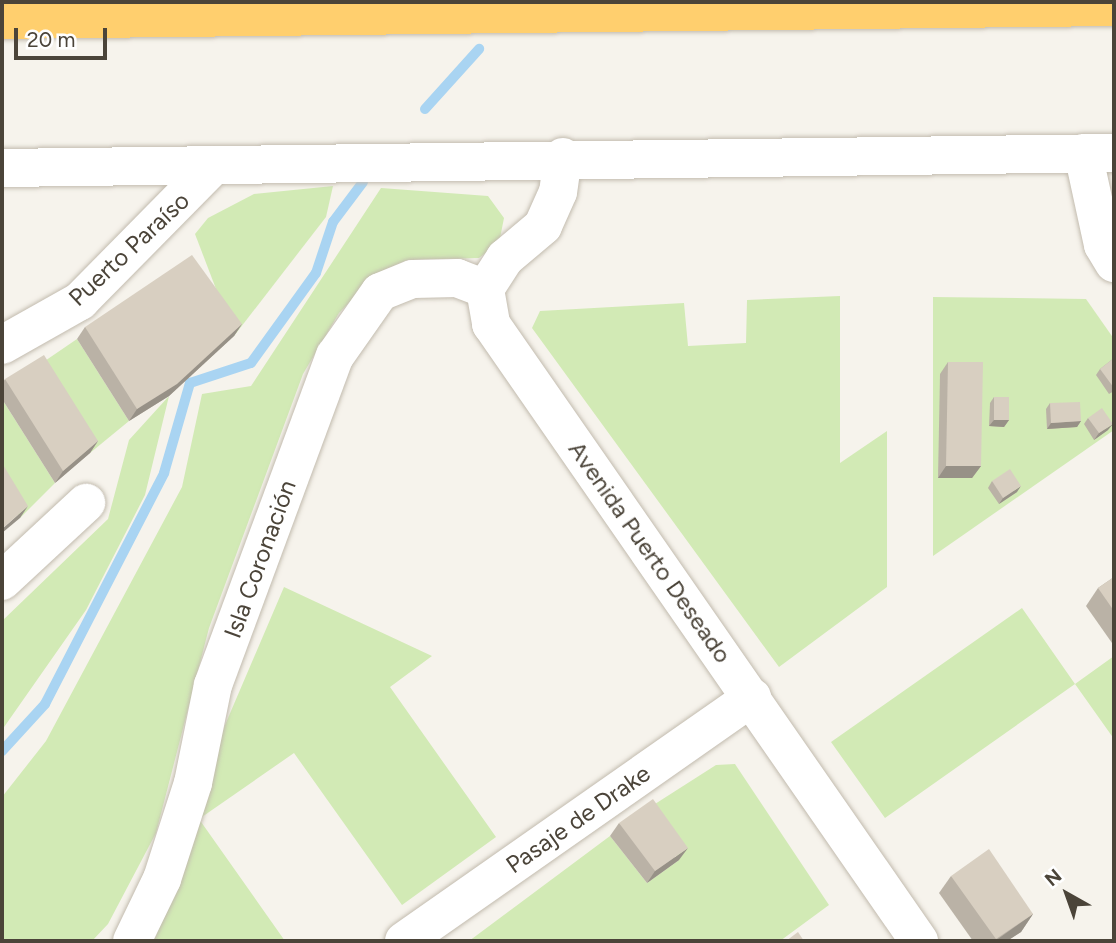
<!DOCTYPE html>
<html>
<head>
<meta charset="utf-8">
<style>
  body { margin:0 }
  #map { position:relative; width:1116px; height:943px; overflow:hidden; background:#f6f3ec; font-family:Figtree,sans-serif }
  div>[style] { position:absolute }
  .green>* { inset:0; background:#d2eab5 }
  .stream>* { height:10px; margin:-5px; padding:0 5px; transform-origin:5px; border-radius:5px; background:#a9d4f2 }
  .roads { filter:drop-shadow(0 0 2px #c2bbae) drop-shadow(0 0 2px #c2bbae) }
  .minor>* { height:38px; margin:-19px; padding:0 19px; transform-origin:19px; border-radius:19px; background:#fff }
  .highway>* { height:38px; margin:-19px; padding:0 19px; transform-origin:19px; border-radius:19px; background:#ffcf6e }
  .wall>* { inset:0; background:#bab2a6 }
  .shaded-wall>* { inset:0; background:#979187 }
  .building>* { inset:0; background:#d8cfc1 }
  span { translate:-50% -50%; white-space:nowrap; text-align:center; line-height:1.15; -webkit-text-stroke:5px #fff; paint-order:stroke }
  .street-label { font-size:24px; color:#4b4439 }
  .frame { position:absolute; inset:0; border:4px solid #4b4439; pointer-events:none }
  .north { position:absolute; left:1032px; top:859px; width:70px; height:70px; -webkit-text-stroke:5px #fff; paint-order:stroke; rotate:320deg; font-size:19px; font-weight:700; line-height:28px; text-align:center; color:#4b4439 }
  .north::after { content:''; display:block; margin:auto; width:24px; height:32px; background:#4b4439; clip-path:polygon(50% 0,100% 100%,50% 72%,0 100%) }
  .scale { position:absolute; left:14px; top:28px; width:93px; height:32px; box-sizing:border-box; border:4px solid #4b4439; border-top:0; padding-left:9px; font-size:21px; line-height:24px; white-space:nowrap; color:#4b4439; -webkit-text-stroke:5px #fff; paint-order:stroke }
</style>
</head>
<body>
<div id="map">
  <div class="green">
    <div style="clip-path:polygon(333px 186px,326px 217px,234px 336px,195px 234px,208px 218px,254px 194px)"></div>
    <div style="clip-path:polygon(381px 188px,488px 196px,504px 218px,499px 243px,479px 258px,407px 260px,378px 273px,339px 313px,303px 374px,209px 628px,156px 833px,108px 924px,92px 941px,2px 941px,2px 797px,46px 741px,182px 487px,202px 394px,251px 386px)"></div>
    <div style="clip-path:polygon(840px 296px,840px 463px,887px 431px,887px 587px,779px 667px,532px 328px,540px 311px,684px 303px,688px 346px,746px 343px,747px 300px)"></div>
    <div style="clip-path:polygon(933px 297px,1086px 299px,1114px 339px,1114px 430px,933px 556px)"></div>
    <div style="clip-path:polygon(77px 339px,129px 421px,90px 453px,36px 367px)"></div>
    <div style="clip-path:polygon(169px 396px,145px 495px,86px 610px,2px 730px,2px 621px,108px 519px,129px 440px)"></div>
    <div style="clip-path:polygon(2px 399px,55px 483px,20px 518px,2px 489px)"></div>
    <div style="clip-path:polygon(284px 587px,432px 656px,390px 687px,496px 837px,402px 905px,294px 753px,199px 819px,285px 941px,154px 941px,225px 725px)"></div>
    <div style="clip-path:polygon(1022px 608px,1075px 684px,1114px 656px,1114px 739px,1075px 684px,885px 818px,831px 742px)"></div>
    <div style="clip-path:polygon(735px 764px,829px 905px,780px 941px,469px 941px,610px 836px,647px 883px,679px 860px,644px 811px,716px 765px)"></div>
  </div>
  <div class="stream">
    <div style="left:425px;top:109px;width:81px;rotate:-48deg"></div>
    <div style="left:2px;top:751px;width:64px;rotate:-47.5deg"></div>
    <div style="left:45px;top:704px;width:260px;rotate:-62.7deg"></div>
    <div style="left:164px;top:473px;width:94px;rotate:-73.9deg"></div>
    <div style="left:190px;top:383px;width:64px;rotate:-18.2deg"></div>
    <div style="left:251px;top:363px;width:111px;rotate:-54.2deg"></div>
    <div style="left:316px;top:273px;width:54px;rotate:-71.6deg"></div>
    <div style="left:333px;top:222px;width:50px;rotate:-53.1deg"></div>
  </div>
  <div class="roads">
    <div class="minor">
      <div style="left:1083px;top:153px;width:94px;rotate:77.7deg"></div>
      <div style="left:1103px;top:245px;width:21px;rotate:59deg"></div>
      <div style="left:563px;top:157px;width:35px;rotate:98deg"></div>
      <div style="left:558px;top:192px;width:37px;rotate:114deg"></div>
      <div style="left:543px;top:226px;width:50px;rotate:139.9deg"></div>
      <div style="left:505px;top:258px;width:37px;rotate:123deg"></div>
      <div style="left:485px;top:289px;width:36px;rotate:80deg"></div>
      <div style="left:491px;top:324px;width:751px;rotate:55.25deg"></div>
      <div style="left:2px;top:168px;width:1112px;rotate:-0.77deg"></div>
      <div style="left:2px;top:345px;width:90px;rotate:-29.4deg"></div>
      <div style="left:80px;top:301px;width:190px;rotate:-45.4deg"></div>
      <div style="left:2px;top:581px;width:115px;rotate:-42.9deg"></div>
      <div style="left:132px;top:941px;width:69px;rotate:-64.2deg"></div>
      <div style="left:162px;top:879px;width:101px;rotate:-72.1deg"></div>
      <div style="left:193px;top:783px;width:100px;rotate:-78.5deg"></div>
      <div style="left:213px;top:685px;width:351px;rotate:-69.7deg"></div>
      <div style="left:335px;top:356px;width:78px;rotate:-54.9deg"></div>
      <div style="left:380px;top:292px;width:35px;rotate:-22deg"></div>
      <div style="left:413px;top:279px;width:44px;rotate:-1.3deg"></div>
      <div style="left:457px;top:278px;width:30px;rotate:21deg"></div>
      <div style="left:404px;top:941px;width:425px;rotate:-35deg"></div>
    </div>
    <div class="highway">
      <div style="left:2px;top:20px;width:1112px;rotate:-0.67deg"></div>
    </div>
  </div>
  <div class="wall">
    <div style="clip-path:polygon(242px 324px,234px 336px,169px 396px,129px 421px,77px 339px,85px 327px)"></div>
    <div style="clip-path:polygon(1114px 358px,1114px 391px,1109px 394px,1096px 375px,1100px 369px)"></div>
    <div style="clip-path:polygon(948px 362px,981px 466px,972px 478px,938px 478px,940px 374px)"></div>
    <div style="clip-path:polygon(5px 379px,98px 441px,90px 453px,55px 483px,2px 399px,2px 384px)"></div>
    <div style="clip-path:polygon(994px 397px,1009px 420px,1004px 427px,989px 426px,990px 403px)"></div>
    <div style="clip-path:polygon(1050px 403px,1081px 421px,1077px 427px,1047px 429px,1046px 409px)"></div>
    <div style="clip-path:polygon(1088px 418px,1108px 430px,1094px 440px,1084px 424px)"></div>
    <div style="clip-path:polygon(992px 481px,1017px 492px,999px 504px,988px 488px)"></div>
    <div style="clip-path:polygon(1114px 577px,1114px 642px,1112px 643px,1086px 606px,1098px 588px)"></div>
    <div style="clip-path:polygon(619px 823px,679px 860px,647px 883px,610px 836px)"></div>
    <div style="clip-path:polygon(951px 876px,1033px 914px,1021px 932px,1007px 941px,973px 941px,939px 893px)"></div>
  </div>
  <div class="shaded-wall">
    <div style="clip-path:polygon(242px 324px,234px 336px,169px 396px,129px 421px,137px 409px)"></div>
    <div style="clip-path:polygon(994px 420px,1009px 420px,1004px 427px,989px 426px)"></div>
    <div style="clip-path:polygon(1081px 421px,1077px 427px,1047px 429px,1051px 423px)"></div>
    <div style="clip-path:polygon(1113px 424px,1108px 430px,1094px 440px,1099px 433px)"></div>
    <div style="clip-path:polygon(98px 441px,90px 453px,55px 483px,63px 471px)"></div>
    <div style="clip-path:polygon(946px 466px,981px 466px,972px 478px,938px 478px)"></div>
    <div style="clip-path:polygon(1021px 486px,1017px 492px,999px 504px,1003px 498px)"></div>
    <div style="clip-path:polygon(28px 506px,20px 518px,2px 533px,2px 529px)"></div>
    <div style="clip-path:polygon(688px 848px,679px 860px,647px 883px,655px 871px)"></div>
    <div style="clip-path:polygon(1033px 914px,1021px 932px,1007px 941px,995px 941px)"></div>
  </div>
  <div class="building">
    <div style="clip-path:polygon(192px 255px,242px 324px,177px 384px,137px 409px,85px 327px)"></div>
    <div style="clip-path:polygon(44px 355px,98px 441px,63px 471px,5px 379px)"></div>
    <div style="clip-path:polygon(1114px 358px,1114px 388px,1100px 369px)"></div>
    <div style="clip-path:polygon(948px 362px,983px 362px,981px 466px,946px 466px)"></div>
    <div style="clip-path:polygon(994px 397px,1009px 397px,1009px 420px,994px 420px)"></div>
    <div style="clip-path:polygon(1080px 402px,1081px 421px,1051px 423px,1050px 403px)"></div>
    <div style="clip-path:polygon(1102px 408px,1113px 424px,1099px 433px,1088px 418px)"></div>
    <div style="clip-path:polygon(2px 463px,28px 506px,2px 529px)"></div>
    <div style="clip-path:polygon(1010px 469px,1021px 486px,1003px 498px,992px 481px)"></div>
    <div style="clip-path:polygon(1114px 577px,1114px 611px,1098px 588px)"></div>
    <div style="clip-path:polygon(653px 799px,688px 848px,655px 871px,619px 823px)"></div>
    <div style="clip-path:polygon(989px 849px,1033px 914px,996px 939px,951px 876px)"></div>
    <div style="clip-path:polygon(798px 932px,804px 941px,786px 941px)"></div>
  </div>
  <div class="street-label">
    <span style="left:129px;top:249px;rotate:-43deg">Puerto Paraíso</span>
    <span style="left:650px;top:552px;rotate:55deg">Avenida Puerto Deseado</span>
    <span style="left:260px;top:559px;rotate:-70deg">Isla Coronación</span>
    <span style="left:578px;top:819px;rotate:-35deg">Pasaje de Drake</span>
  </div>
  <div class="frame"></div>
  <div class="north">N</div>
  <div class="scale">20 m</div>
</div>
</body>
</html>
